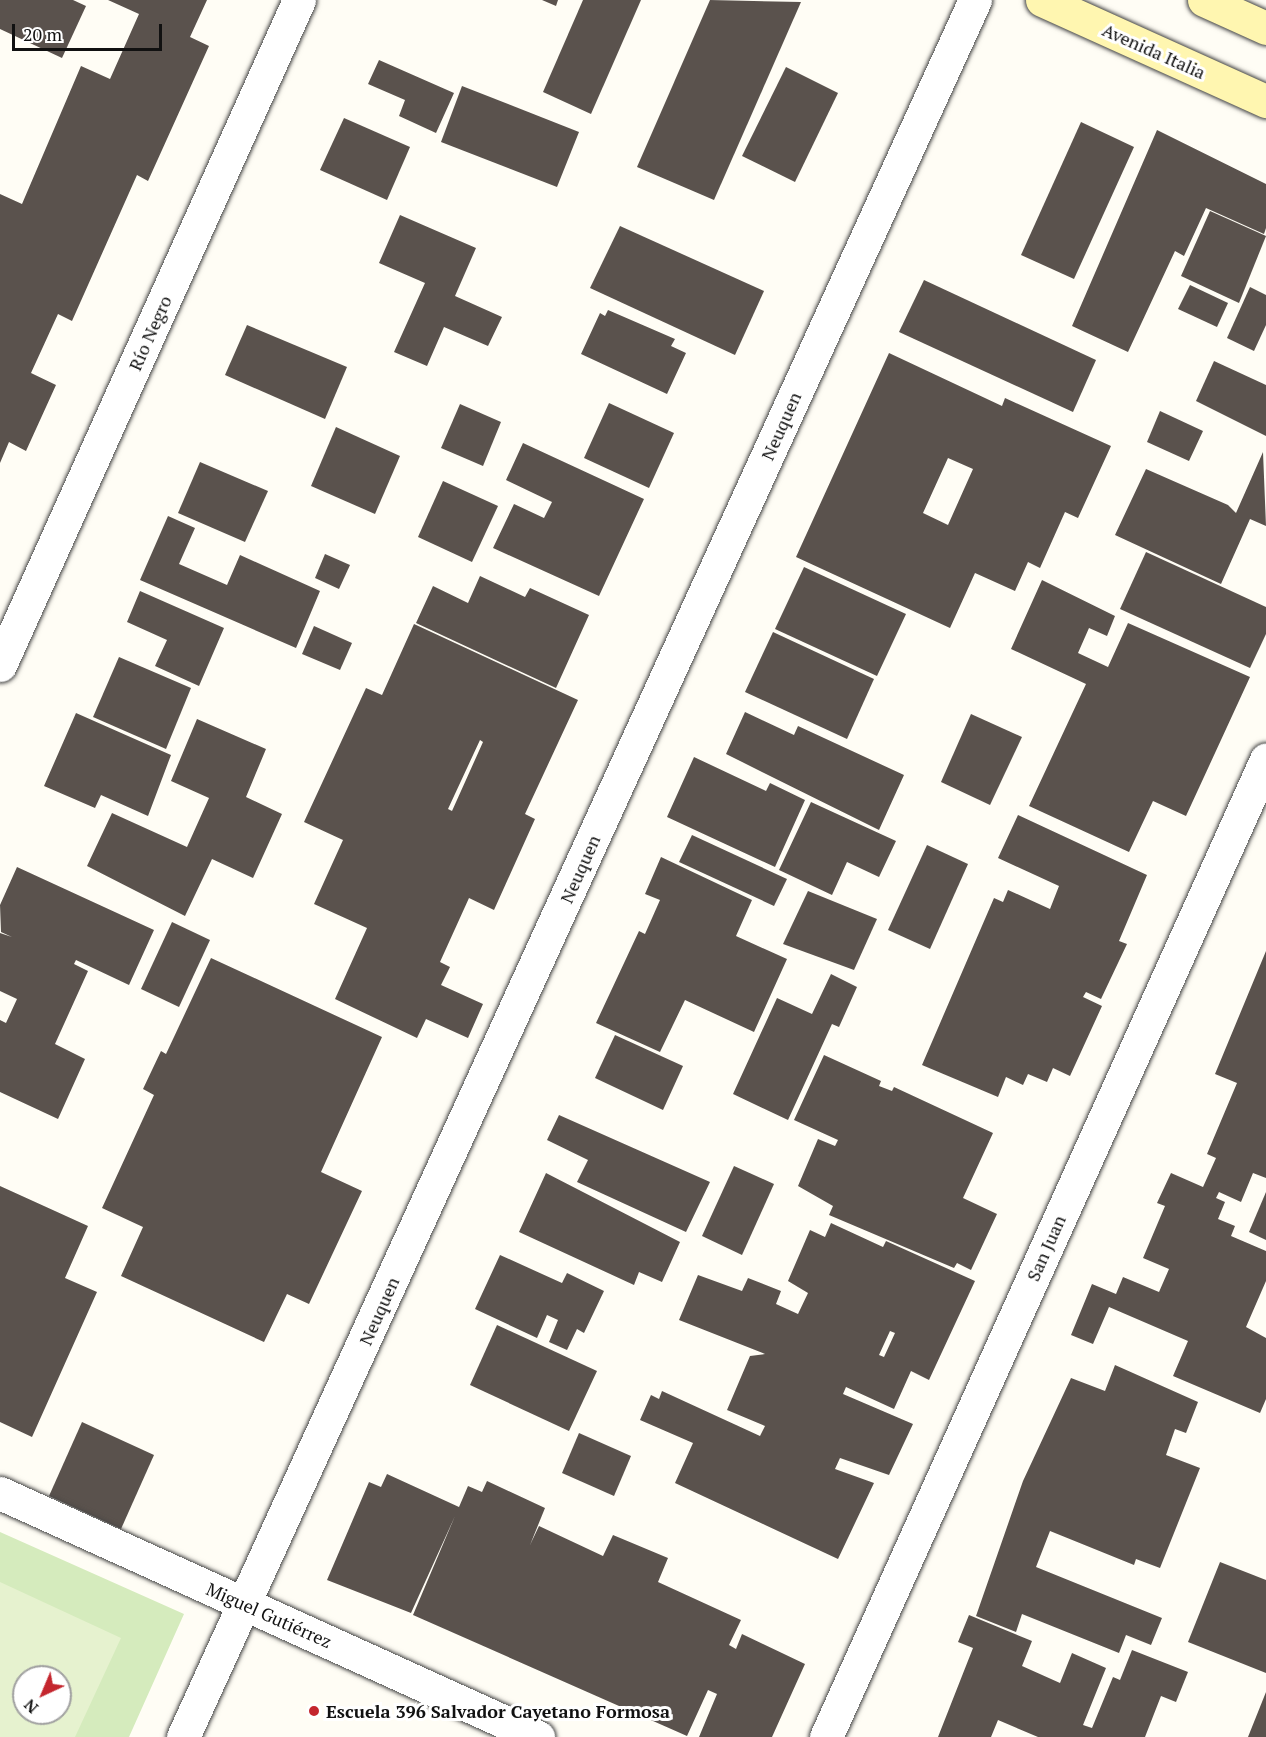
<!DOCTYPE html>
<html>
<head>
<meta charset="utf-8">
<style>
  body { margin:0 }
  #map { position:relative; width:1266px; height:1737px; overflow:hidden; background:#fffdf5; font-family:"PT Serif",serif }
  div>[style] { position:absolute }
  .green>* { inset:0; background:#d5ebbd }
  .pitch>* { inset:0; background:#e6f2cf }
  .building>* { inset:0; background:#5a524d }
  .roads { filter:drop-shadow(0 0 2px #444) drop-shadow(0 0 2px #444) }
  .minor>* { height:33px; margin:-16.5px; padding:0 16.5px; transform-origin:16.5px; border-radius:16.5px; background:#fff }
  .secondary>* { height:33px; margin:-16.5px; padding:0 16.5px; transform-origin:16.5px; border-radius:16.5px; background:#fff6b0 }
  .dots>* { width:16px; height:16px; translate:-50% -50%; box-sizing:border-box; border:3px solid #fff; border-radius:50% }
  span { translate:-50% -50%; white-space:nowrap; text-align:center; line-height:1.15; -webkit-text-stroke:6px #fff; paint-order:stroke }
  .street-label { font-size:18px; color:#111 }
  .poi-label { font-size:18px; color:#111; font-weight:700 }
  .left { translate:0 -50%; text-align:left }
  .north { position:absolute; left:12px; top:1665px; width:60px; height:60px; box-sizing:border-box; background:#fff; border:2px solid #a0a0a0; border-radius:50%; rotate:224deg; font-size:16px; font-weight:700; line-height:24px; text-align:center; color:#111 }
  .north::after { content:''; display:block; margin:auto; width:21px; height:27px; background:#c4262e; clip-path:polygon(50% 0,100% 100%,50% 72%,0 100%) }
  .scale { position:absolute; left:12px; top:24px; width:150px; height:27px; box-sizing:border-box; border:3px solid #111; border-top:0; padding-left:8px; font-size:18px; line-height:21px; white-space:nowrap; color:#111; -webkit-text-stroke:4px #fff; paint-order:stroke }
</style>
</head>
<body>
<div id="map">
  <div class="green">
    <div style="clip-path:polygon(evenodd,0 1532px,184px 1614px,129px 1737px,0 1737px,0 1532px,24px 1677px,60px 1677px,60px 1713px,24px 1713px,24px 1677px)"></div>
  </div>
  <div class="pitch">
    <div style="clip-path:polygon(evenodd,0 1582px,121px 1638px,75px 1737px,0 1737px,0 1582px,24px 1677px,60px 1677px,60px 1713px,24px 1713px,24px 1677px)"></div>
  </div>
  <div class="building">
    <div style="clip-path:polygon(0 0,73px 0,86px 6px,62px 58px,0 29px)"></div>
    <div style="clip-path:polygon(108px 0,207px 0,190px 37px,209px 46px,148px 181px,137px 175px,72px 321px,58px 314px,31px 373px,56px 385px,26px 451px,9px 442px,0 463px,0 194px,22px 204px,81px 66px,110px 79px,139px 14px)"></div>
    <div style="clip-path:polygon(542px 0,558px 0,556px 6px)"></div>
    <div style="clip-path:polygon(583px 0,641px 0,591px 114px,543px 92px)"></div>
    <div style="clip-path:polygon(710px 0,801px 2px,714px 200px,637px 167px)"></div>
    <div style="clip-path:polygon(379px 60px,454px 93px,436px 133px,399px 116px,405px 100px,368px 84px)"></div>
    <div style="clip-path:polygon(786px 67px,838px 93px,795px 182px,742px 156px)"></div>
    <div style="clip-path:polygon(462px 86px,579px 132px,557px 187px,441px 142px)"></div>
    <div style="clip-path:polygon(344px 118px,410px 147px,387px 200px,320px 170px)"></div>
    <div style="clip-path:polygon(1081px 122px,1134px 147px,1074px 279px,1021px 255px)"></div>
    <div style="clip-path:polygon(1157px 130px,1266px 184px,1266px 228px,1264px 234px,1206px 208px,1184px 256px,1175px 251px,1128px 352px,1072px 326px)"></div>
    <div style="clip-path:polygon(1210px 211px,1266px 236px,1239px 303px,1181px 276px)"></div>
    <div style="clip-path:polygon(400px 215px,476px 248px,455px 296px,502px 317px,488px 346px,444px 327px,427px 366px,394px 352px,425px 283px,379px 263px)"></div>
    <div style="clip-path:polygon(620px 226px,764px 291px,735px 355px,590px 288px)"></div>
    <div style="clip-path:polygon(924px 280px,1096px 360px,1073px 412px,899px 332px)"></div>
    <div style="clip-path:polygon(1190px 285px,1228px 303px,1217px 327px,1178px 309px)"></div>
    <div style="clip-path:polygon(1250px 287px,1266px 295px,1266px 325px,1254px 351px,1227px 338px)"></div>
    <div style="clip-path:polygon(608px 310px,675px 339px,671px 346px,686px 353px,667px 394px,581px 354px,600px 313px,605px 316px)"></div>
    <div style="clip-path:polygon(247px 325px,347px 367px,325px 419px,225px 375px)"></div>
    <div style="clip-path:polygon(evenodd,889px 353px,1002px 406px,1005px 398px,1111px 446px,1078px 518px,1065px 512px,1040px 568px,1028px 562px,1015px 591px,975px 573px,950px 628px,796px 557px,889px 353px,948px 458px,973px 469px,948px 525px,923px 513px,948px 458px)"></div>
    <div style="clip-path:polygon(1214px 361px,1266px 385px,1266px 436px,1196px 401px)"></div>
    <div style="clip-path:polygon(609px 403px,674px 433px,649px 488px,584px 458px)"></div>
    <div style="clip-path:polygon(460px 404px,501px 422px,483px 466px,441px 448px)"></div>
    <div style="clip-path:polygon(1160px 411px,1203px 431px,1189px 461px,1147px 442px)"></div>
    <div style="clip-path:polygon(336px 427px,400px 456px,375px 514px,311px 486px)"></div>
    <div style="clip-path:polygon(523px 443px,644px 499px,599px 596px,493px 548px,514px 504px,544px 518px,552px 502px,506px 480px)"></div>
    <div style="clip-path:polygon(1263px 452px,1266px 526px,1250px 519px,1221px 584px,1115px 535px,1146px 469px,1228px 505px,1236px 513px)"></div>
    <div style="clip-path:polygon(200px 462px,268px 491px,245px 542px,178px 513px)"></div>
    <div style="clip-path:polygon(443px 481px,498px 506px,472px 562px,418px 537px)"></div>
    <div style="clip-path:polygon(168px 516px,195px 528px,179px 564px,227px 585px,240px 555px,320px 591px,296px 648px,140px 580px)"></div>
    <div style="clip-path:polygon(1146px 552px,1266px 607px,1266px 634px,1250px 668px,1120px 609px)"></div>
    <div style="clip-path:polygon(325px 554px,350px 565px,339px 589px,315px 578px)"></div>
    <div style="clip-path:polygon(804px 567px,906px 614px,877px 676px,775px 629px)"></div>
    <div style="clip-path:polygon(480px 576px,525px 597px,530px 588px,589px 615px,556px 688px,416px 623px,433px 586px,468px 603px)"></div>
    <div style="clip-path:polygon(1042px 580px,1115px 616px,1107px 636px,1089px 628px,1078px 653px,1108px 667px,1128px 623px,1250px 677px,1186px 816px,1153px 801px,1129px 852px,1029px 806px,1086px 684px,1011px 649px)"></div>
    <div style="clip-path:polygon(140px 591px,224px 628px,199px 686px,155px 666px,167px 640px,127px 622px)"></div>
    <div style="clip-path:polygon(evenodd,414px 624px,578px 700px,525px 814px,535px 819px,494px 910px,469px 898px,440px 962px,450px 967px,441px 985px,483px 1004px,468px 1038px,426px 1019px,417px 1038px,335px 999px,367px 928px,314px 904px,343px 840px,304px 822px,366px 688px,382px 695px,414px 624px,480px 740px,483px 742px,452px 811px,448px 809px,480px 740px)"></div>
    <div style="clip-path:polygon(314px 626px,352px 643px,340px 670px,302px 654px)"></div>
    <div style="clip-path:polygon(773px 632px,874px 679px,847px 739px,745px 692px)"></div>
    <div style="clip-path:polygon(119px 657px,191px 688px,166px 749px,93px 717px)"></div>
    <div style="clip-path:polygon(745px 712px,794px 735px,798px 726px,904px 775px,879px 830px,726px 754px)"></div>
    <div style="clip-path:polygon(76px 713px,171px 755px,148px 816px,101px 795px,95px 808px,44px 786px)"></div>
    <div style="clip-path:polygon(971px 714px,1022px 737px,990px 805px,941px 782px)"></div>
    <div style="clip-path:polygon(197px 719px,266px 749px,246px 797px,282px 814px,253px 878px,212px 859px,185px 916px,87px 866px,112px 813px,187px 847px,209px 798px,171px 781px)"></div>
    <div style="clip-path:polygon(694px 757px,766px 791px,770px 783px,805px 800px,775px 867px,667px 817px)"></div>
    <div style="clip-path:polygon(811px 802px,896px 841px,879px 877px,847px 862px,832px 895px,779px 870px)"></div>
    <div style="clip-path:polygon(1018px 815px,1147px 875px,1119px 941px,1127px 944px,1101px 999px,1086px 992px,1083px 997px,1102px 1006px,1070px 1076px,1053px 1068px,1047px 1082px,1028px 1074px,1023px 1085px,1006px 1077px,998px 1097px,922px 1065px,994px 898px,1003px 902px,1008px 890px,1050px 909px,1059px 886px,998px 858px)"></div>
    <div style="clip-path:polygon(692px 835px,787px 879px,774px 906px,679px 862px)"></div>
    <div style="clip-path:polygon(927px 845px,968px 864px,930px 949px,888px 930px)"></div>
    <div style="clip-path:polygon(661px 857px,752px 900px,736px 936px,787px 959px,754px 1032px,685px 1000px,660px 1052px,596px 1023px,639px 931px,645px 934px,660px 900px,645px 894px)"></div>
    <div style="clip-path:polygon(17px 867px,154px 930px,129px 985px,76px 960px,74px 964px,88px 971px,55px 1044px,85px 1059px,58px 1119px,0 1092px,0 1020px,6px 1023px,17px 999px,0 991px,0 933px,12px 937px,1px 932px,0 905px)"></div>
    <div style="clip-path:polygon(808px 891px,877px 919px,854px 970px,783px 944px)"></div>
    <div style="clip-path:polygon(172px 922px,210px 940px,179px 1007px,141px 989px)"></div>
    <div style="clip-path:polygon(1266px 951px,1266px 1178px,1253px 1173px,1241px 1202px,1219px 1192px,1216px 1198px,1225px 1202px,1218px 1219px,1235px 1226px,1231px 1236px,1266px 1251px,1266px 1281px,1246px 1327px,1266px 1338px,1266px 1399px,1260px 1413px,1173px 1376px,1188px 1341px,1109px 1307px,1093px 1344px,1071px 1335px,1092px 1284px,1116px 1294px,1123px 1277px,1159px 1292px,1169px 1269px,1143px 1258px,1165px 1206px,1157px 1203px,1171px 1173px,1203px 1187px,1216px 1158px,1207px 1154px,1237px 1083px,1215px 1074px)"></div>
    <div style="clip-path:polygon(211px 958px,382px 1037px,321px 1172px,362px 1191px,309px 1304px,287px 1294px,264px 1342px,121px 1276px,143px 1227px,102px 1208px,154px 1095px,143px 1089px,161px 1051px,166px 1054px)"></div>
    <div style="clip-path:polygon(831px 974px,857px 987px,839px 1027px,832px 1024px,788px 1120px,733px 1094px,777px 998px,812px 1014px)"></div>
    <div style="clip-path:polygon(615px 1035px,683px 1066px,663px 1110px,595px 1078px)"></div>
    <div style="clip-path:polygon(824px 1055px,881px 1081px,879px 1086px,892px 1091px,894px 1087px,993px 1133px,963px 1198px,997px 1214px,971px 1270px,957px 1263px,954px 1268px,829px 1215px,833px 1206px,798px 1186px,818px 1139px,835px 1146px,838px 1140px,794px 1120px)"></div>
    <div style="clip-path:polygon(559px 1115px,710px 1182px,686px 1232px,577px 1182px,588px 1160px,547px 1140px)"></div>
    <div style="clip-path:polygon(734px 1166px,774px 1184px,742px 1255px,702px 1236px)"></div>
    <div style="clip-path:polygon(546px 1173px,680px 1242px,662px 1282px,639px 1272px,634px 1285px,519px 1232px)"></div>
    <div style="clip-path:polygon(0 1186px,88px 1226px,65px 1278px,97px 1292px,32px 1437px,0 1422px)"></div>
    <div style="clip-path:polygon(1266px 1192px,1266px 1240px,1249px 1232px)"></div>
    <div style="clip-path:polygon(evenodd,831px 1223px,883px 1247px,886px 1241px,975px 1281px,929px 1380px,911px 1371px,894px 1409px,846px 1387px,843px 1394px,913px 1424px,889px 1475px,840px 1458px,835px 1469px,874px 1483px,838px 1559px,675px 1483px,693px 1443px,640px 1420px,651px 1395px,659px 1399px,662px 1391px,760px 1436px,765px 1426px,727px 1410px,750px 1356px,765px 1354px,679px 1320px,698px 1275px,742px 1291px,748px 1278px,781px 1291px,776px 1304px,798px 1314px,808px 1293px,788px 1281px,810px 1230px,825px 1237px,831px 1223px,890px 1331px,895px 1333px,884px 1357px,879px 1355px,890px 1331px)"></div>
    <div style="clip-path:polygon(500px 1255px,562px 1283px,567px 1273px,604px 1291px,584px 1333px,577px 1329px,567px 1350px,549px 1342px,558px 1320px,547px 1315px,537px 1338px,475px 1309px)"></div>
    <div style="clip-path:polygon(497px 1325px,597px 1371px,569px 1431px,470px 1385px)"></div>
    <div style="clip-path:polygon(1115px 1365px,1198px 1402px,1186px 1433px,1175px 1429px,1166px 1455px,1200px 1468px,1160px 1568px,1136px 1559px,1134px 1565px,1050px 1531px,1036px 1567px,1162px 1618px,1151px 1645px,1126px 1635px,1119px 1653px,1022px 1614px,1016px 1632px,976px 1616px,1023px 1481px,1071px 1378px,1105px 1391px)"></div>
    <div style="clip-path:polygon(82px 1422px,154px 1455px,121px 1529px,49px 1496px)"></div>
    <div style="clip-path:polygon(579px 1433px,631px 1456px,614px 1496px,562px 1473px)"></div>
    <div style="clip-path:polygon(387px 1474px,459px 1507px,468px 1486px,482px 1492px,487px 1481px,545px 1508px,530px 1545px,539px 1526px,603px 1556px,613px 1535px,668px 1558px,658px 1582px,741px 1620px,729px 1645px,736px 1649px,742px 1634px,805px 1664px,772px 1737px,699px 1737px,717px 1694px,708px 1690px,687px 1736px,413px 1615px,455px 1516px,411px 1613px,327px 1580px,369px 1482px,381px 1487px)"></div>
    <div style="clip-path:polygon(1220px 1562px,1266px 1580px,1266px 1673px,1188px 1642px)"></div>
    <div style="clip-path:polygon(969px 1615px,1032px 1641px,1022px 1666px,1060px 1683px,1072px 1653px,1106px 1668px,1083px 1725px,1092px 1728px,1113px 1677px,1120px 1680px,1132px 1650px,1188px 1672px,1176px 1702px,1161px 1696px,1145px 1737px,1038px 1737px,998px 1720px,991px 1737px,938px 1737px,973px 1648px,958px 1642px)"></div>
    <div style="clip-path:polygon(1266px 1692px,1266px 1737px,1248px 1737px)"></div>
  </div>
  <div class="roads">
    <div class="minor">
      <div style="left:0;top:665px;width:729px;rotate:-65.79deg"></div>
      <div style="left:0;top:1493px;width:591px;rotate:24.4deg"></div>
      <div style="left:183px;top:1737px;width:1909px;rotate:-65.49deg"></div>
      <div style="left:826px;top:1737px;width:1072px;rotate:-65.76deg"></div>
    </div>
    <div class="secondary">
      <div style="left:1042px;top:0;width:246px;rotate:24.3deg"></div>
      <div style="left:1204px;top:0;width:68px;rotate:24.3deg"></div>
    </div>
  </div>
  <div class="dots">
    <div style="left:314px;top:1711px;background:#c4262e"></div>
  </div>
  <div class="street-label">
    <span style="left:1154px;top:51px;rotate:24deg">Avenida Italia</span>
    <span style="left:150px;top:333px;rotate:-66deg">Río Negro</span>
    <span style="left:781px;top:426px;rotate:-66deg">Neuquen</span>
    <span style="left:580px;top:869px;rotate:-66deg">Neuquen</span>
    <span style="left:1046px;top:1248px;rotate:-66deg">San Juan</span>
    <span style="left:379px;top:1311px;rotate:-66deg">Neuquen</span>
    <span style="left:269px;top:1615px;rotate:24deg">Miguel Gutiérrez</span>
  </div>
  <div class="poi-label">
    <span class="left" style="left:326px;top:1711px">Escuela 396 Salvador Cayetano Formosa</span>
  </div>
  <div class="north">N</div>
  <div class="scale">20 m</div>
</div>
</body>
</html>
